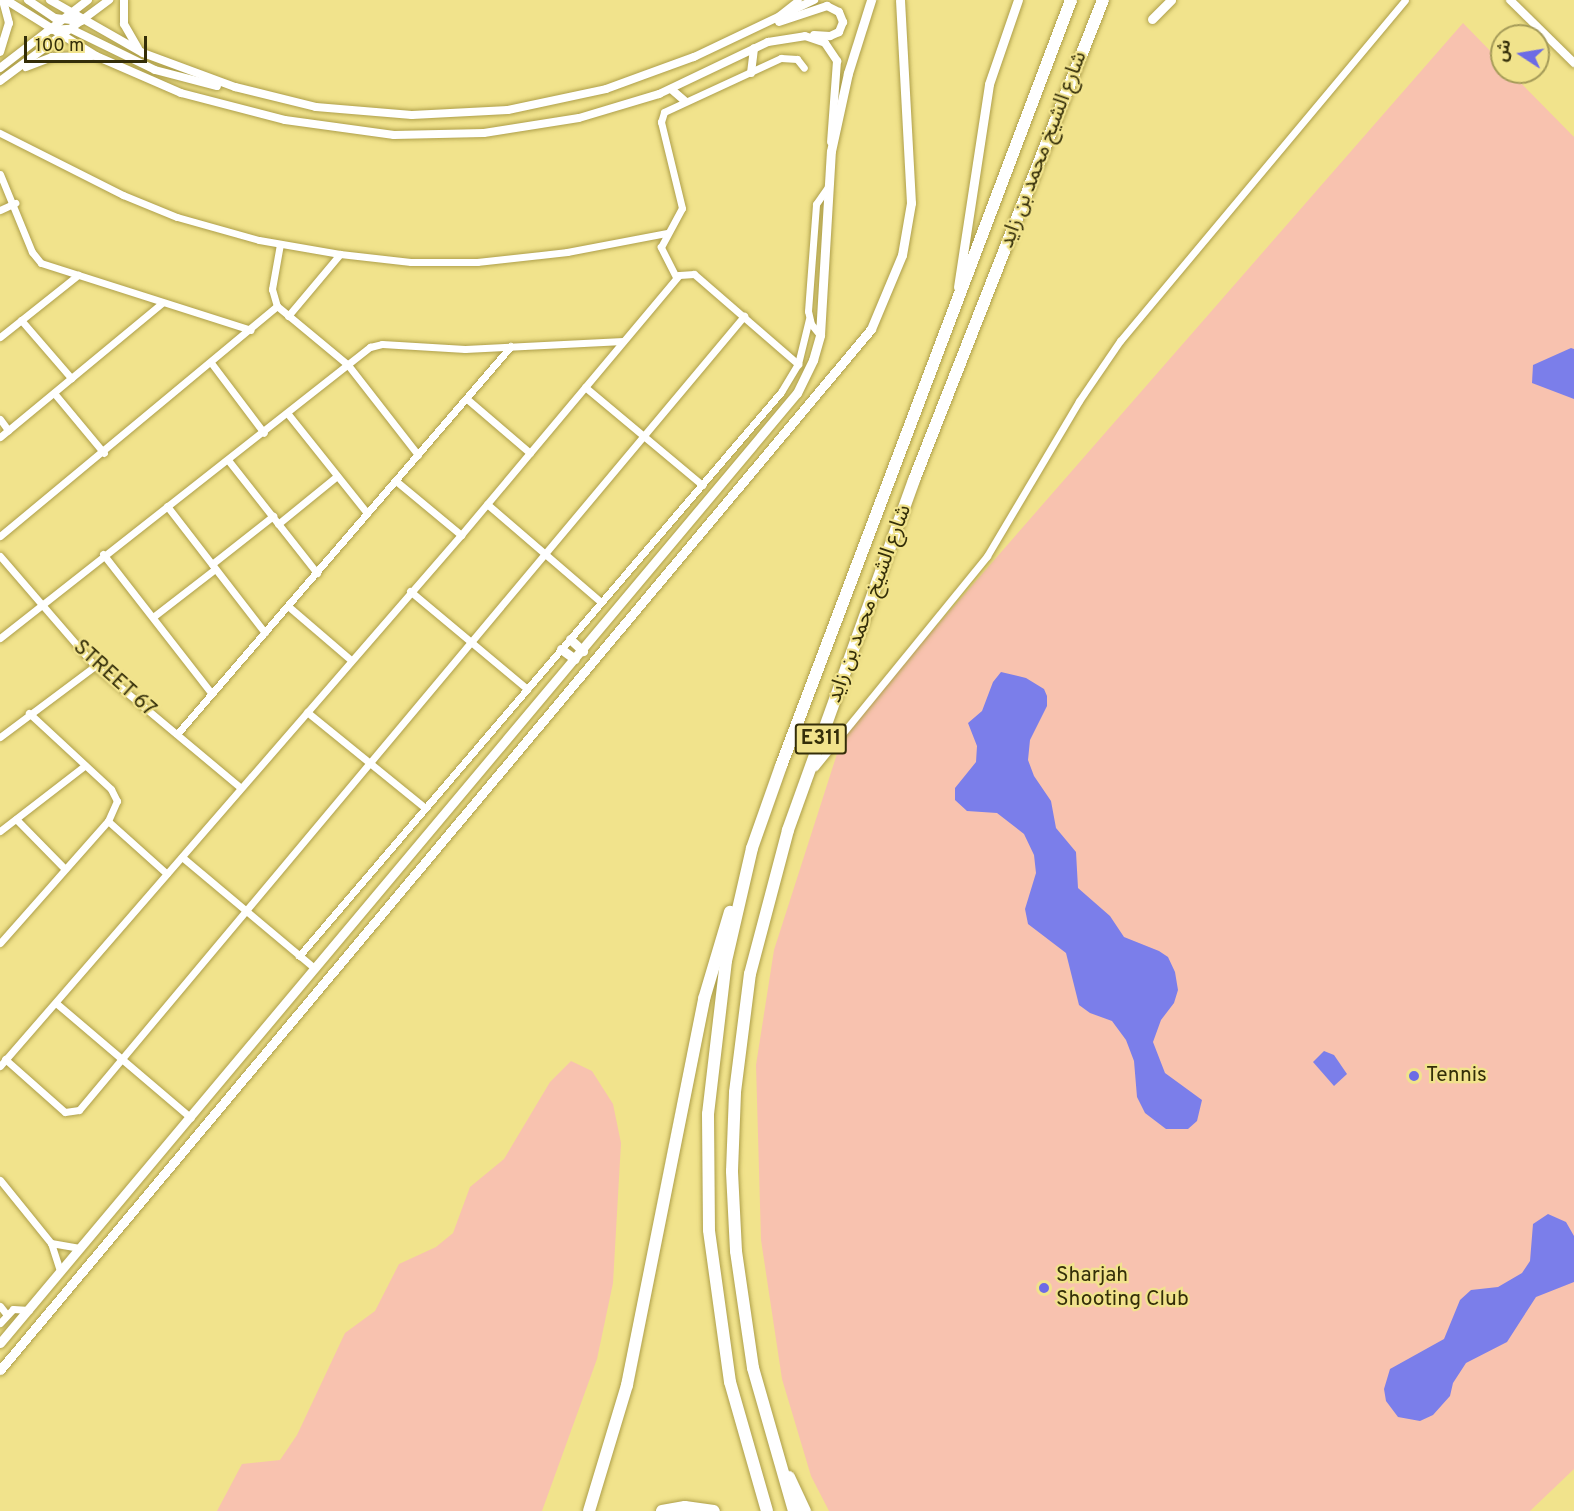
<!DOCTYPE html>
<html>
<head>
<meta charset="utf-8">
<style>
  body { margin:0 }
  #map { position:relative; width:1574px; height:1511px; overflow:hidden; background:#f1e38c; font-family:Overpass,"Noto Sans Arabic",sans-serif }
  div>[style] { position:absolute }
  .green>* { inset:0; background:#f8c2af }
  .water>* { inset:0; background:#7b7eea }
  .roads { filter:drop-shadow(0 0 2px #ae9f4a) drop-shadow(0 0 2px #ae9f4a) }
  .minor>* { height:7px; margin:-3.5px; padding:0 3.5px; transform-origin:3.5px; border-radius:3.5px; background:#fff }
  .tertiary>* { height:8px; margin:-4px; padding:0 4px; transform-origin:4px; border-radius:4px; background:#fff }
  .secondary>* { height:9px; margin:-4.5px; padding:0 4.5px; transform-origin:4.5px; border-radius:4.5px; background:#fff }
  .motorway>* { height:12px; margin:-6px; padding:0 6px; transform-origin:6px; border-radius:6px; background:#fff }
  .dots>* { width:16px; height:16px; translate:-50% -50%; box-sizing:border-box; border:3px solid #f1e38c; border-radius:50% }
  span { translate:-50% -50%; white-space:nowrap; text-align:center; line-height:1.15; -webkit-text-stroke:4.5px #f1e38c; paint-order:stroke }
  .shield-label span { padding:2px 4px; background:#f1e38c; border:2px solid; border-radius:4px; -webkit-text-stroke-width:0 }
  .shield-label { font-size:20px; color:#342e09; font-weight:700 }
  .street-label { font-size:21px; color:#342e09 }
  .poi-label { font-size:21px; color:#342e09 }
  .left { translate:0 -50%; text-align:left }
  .north { position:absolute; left:1490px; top:24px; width:60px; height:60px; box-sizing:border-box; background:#f1e38c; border:2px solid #a59b58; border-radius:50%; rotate:282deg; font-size:16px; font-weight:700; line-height:24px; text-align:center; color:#342e09 }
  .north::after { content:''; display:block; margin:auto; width:21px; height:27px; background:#6c6be5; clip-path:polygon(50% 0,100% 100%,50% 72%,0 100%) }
  .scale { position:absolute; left:24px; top:36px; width:123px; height:27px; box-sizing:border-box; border:3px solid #342e09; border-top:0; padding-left:8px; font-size:18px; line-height:21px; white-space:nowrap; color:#342e09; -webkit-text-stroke:4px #f1e38c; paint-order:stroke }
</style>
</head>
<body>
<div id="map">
  <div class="green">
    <div style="clip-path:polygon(1463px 23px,1502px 63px,1502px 72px,1510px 72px,1574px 137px,1574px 1469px,1530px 1511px,829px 1511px,811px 1476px,782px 1379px,761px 1240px,756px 1065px,774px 950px,844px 732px)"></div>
    <div style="clip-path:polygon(571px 1061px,592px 1071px,613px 1104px,621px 1143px,613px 1283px,597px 1359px,542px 1511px,217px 1511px,242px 1464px,280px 1460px,297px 1435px,345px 1333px,375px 1311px,399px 1264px,436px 1247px,453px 1233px,470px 1187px,504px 1159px,550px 1082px)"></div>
  </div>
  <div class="water">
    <div style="clip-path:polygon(1571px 348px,1574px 349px,1574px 399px,1532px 383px,1533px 365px)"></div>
    <div style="clip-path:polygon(1001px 672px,1026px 678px,1044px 689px,1047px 696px,1047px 706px,1030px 740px,1028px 760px,1034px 776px,1051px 801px,1056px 828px,1076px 852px,1078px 888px,1110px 916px,1124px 937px,1159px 951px,1168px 957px,1175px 972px,1178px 990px,1174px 1003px,1161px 1020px,1153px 1042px,1165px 1073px,1202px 1100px,1197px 1121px,1188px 1129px,1166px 1129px,1145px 1113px,1137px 1097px,1134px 1061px,1126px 1040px,1112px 1021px,1090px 1013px,1079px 1005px,1066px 953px,1028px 924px,1025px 909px,1036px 873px,1034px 855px,1024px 834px,997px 813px,967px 811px,955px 800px,955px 788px,976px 762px,977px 746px,968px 723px,982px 711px,993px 682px)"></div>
    <div style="clip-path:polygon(1324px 1051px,1334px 1055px,1347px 1074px,1334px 1086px,1313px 1062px)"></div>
    <div style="clip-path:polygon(1548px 1214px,1566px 1222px,1574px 1236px,1574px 1282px,1536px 1297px,1507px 1342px,1466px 1363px,1453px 1383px,1450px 1396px,1433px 1415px,1420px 1421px,1398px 1417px,1386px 1401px,1384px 1389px,1390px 1369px,1444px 1339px,1460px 1300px,1471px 1290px,1498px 1287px,1522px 1273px,1530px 1261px,1533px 1224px)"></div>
  </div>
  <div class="roads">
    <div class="minor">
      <div style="left:779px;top:15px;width:24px;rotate:-38deg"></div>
      <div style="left:0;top:133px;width:138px;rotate:26.8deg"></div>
      <div style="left:123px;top:195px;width:58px;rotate:22.2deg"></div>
      <div style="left:177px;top:217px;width:85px;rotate:15.7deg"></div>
      <div style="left:259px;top:240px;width:82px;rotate:9.8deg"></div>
      <div style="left:340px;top:254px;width:71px;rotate:6.4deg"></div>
      <div style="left:411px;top:262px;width:66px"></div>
      <div style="left:477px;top:262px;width:91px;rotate:-6.3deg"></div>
      <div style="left:567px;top:252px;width:102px;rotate:-10.8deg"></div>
      <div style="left:0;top:174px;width:84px;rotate:67.7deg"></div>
      <div style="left:32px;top:252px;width:14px;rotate:51deg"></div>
      <div style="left:41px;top:263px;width:220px;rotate:17.7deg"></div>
      <div style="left:0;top:210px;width:17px;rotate:-25deg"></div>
      <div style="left:280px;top:244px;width:46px;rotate:100.1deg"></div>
      <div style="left:272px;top:289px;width:18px;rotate:74deg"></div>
      <div style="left:277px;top:306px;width:92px;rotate:39.7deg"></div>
      <div style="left:348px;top:365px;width:114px;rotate:52.1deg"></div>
      <div style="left:676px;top:277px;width:34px;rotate:-117deg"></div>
      <div style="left:661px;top:247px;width:44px;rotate:-61.7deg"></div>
      <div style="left:682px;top:208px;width:89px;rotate:-103.7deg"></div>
      <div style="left:661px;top:122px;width:10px;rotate:-73deg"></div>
      <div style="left:664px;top:112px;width:129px;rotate:-24.8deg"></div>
      <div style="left:781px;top:58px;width:16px;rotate:4deg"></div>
      <div style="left:797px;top:59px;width:11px;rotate:52deg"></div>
      <div style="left:288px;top:316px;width:81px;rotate:-50deg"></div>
      <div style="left:21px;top:320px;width:77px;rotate:49.2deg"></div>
      <div style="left:820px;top:335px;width:14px;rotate:-129deg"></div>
      <div style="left:811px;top:324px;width:13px;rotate:-103deg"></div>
      <div style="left:808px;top:311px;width:107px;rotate:-85.7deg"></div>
      <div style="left:816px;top:204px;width:21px;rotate:-55deg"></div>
      <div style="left:0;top:337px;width:100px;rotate:-38.5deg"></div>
      <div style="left:212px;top:364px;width:86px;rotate:53deg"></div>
      <div style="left:585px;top:387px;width:153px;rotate:39.9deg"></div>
      <div style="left:54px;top:393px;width:78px;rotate:50.2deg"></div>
      <div style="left:467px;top:399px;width:83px;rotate:40.6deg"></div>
      <div style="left:288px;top:414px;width:127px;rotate:51.4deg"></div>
      <div style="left:0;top:419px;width:14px;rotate:54deg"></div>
      <div style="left:0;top:437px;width:210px;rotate:-39.6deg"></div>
      <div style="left:228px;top:460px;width:144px;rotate:51.8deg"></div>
      <div style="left:396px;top:481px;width:85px;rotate:39.7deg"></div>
      <div style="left:487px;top:504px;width:150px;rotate:40.7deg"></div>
      <div style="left:167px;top:506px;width:160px;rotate:52.3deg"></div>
      <div style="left:278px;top:524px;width:76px;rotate:-39.1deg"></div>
      <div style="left:0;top:536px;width:360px;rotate:-39.7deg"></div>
      <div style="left:103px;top:554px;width:177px;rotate:52.1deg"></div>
      <div style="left:0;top:556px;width:145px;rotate:49.2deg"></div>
      <div style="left:95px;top:666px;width:190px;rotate:39.9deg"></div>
      <div style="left:212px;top:564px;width:78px;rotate:-38.2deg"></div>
      <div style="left:410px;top:591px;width:153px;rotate:39.9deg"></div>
      <div style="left:288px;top:606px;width:83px;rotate:40.6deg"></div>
      <div style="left:153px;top:617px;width:78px;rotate:-37.7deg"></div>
      <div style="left:0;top:638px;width:471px;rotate:-38.2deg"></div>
      <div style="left:370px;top:347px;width:12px;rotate:-14deg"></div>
      <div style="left:382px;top:344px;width:83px;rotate:3.4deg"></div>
      <div style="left:465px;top:349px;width:158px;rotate:-2.9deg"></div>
      <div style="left:307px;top:712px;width:152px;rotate:39.1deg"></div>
      <div style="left:177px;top:734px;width:512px;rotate:-49.28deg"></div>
      <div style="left:0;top:737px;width:119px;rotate:-36.8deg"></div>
      <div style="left:815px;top:767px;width:272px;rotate:-50.8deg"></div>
      <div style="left:987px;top:556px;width:180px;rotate:-59.3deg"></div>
      <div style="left:1079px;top:401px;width:73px;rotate:-55.7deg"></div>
      <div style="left:1120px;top:341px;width:444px;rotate:-50.1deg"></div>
      <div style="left:16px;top:819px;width:69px;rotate:45.6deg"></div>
      <div style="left:108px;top:821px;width:79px;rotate:41.9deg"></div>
      <div style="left:0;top:831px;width:106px;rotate:-37.7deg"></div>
      <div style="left:182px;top:857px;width:171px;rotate:40deg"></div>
      <div style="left:0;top:943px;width:163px;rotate:-48.5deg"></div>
      <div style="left:108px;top:821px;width:22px;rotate:-66deg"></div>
      <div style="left:117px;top:801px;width:13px;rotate:-117deg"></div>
      <div style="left:111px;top:789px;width:112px;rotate:-137.2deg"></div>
      <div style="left:299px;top:956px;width:742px;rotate:-49.48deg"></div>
      <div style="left:781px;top:392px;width:33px;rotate:-59deg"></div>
      <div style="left:798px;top:364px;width:46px;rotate:-76.3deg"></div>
      <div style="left:56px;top:1003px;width:177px;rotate:40.4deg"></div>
      <div style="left:5px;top:1059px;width:80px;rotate:41.5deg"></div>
      <div style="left:65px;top:1112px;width:14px;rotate:-8deg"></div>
      <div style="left:79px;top:1110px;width:1036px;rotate:-50.05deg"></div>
      <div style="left:0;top:1066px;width:703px;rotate:-49.04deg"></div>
      <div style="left:461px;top:535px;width:339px;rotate:-50deg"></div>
      <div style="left:679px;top:275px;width:15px;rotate:-4deg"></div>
      <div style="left:694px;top:274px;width:138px;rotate:40.9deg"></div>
      <div style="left:0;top:1180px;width:81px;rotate:51deg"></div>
      <div style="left:51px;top:1243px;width:29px;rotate:72deg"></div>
      <div style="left:51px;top:1243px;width:29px;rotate:10deg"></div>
      <div style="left:0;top:1306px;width:11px;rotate:52deg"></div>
      <div style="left:0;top:1323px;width:19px;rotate:-47deg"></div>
      <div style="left:13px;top:1309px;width:16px;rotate:4deg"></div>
    </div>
    <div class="tertiary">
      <div style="left:6px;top:0;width:106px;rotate:31.9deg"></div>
      <div style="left:96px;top:56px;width:93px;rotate:23.5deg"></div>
      <div style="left:181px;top:93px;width:107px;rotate:14.6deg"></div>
      <div style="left:285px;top:120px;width:110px;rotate:7.8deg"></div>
      <div style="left:394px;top:135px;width:90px;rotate:-1.3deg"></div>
      <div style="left:484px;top:133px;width:96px;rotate:-9deg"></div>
      <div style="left:579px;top:118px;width:84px;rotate:-16.7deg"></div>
      <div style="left:659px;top:94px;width:121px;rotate:-25.5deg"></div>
      <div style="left:768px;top:42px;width:37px;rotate:-9deg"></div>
      <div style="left:805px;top:36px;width:21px;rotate:19deg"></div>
      <div style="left:825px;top:43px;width:22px;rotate:56deg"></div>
      <div style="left:837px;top:61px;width:81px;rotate:94.2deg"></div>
      <div style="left:28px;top:0;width:32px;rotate:34deg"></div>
      <div style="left:55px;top:18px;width:26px;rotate:7deg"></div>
      <div style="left:50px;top:0;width:107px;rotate:29.7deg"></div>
      <div style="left:143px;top:53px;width:98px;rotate:20.3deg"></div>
      <div style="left:235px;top:87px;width:83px;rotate:13.9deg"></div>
      <div style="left:316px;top:107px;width:96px;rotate:4.8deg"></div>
      <div style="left:412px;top:115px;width:96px;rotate:-3deg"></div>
      <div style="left:508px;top:110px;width:100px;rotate:-12.1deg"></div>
      <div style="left:606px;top:89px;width:94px;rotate:-20deg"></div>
      <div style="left:694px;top:57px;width:133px;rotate:-25.4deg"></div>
      <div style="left:124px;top:0;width:24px;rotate:90deg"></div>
      <div style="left:124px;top:24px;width:28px;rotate:60deg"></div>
      <div style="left:1510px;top:0;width:90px;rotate:44.5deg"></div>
      <div style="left:779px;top:22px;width:51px;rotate:-18.4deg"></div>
      <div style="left:827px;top:6px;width:13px;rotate:27deg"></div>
      <div style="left:839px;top:12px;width:11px;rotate:68deg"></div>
      <div style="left:843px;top:22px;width:11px;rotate:112deg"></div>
      <div style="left:839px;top:32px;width:10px;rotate:156deg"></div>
      <div style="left:830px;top:36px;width:16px;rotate:-176deg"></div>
      <div style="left:49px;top:30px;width:22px;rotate:-3deg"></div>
      <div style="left:71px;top:29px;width:93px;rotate:26deg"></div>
      <div style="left:155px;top:70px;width:64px;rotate:14.5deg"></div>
      <div style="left:0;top:52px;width:30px;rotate:-73deg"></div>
      <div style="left:9px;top:23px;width:24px;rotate:-105deg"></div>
      <div style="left:26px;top:67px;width:28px;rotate:-21deg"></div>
      <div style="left:52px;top:57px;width:40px;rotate:-1.4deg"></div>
      <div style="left:0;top:68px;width:111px;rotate:-37.7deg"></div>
      <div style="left:751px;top:73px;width:25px;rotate:-83deg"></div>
      <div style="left:0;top:81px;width:136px;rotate:-36.6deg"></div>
      <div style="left:671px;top:89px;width:18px;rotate:41deg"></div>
    </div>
    <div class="secondary">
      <div style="left:1152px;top:19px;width:27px;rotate:-45deg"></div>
      <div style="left:958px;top:287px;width:205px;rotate:-81.3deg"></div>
      <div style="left:989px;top:84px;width:89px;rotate:-71deg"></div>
      <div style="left:570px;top:639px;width:18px;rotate:43deg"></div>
      <div style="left:561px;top:649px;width:17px;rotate:36deg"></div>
      <div style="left:0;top:1343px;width:1240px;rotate:-50.01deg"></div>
      <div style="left:797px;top:393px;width:37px;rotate:-64deg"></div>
      <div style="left:813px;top:360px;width:26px;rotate:-74deg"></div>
      <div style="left:820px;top:335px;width:184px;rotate:-86.6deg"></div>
      <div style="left:831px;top:151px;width:80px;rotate:-77.7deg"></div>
      <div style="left:848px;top:73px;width:77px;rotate:-72.5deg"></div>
      <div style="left:0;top:1370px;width:1357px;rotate:-50.08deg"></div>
      <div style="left:871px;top:329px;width:80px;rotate:-67.3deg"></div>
      <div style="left:902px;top:255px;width:53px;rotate:-80.2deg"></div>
      <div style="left:911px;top:203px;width:203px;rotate:-93.1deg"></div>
    </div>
    <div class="motorway">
      <div style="left:789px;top:1477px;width:38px;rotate:65deg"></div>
      <div style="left:589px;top:1511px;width:132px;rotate:-73.2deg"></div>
      <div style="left:627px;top:1385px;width:394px;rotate:-78.7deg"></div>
      <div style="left:704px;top:999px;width:91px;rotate:-73.4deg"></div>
      <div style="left:662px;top:1511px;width:23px;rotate:-10deg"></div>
      <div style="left:685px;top:1507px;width:29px;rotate:8deg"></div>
      <div style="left:767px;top:1511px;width:134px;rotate:-106deg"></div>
      <div style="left:730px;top:1382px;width:153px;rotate:-97.9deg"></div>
      <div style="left:709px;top:1230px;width:116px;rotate:-90.5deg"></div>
      <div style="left:708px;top:1114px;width:154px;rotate:-83.3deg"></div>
      <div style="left:726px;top:961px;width:116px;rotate:-77deg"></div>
      <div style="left:752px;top:848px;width:87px;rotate:-70.5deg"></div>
      <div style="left:781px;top:766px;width:819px;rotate:-69.26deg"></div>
      <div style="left:794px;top:1511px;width:149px;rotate:-106deg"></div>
      <div style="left:753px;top:1368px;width:118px;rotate:-98.3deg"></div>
      <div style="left:736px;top:1251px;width:80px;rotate:-92.9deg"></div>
      <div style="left:732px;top:1171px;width:79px;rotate:-87.8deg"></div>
      <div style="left:735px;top:1092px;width:119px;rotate:-82.8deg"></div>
      <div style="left:750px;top:974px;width:149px;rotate:-75.2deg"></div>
      <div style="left:788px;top:830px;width:372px;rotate:-70.2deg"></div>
      <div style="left:914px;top:480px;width:516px;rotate:-68.51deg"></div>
    </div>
  </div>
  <div class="dots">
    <div style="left:1414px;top:1076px;background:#6c6be5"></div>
    <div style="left:1044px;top:1288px;background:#6c6be5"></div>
  </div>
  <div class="shield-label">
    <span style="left:821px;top:739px">E311</span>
  </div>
  <div class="street-label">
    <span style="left:1044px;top:150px;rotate:-69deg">شارع الشيخ محمد بن زايد</span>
    <span style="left:870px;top:604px;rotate:-70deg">شارع الشيخ محمد بن زايد</span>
    <span style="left:114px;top:679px;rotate:42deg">STREET 67</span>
  </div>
  <div class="poi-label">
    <span class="left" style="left:1426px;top:1076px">Tennis</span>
    <span class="left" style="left:1056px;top:1288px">Sharjah<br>Shooting Club</span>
  </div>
  <div class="north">ش</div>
  <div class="scale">100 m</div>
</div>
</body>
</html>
